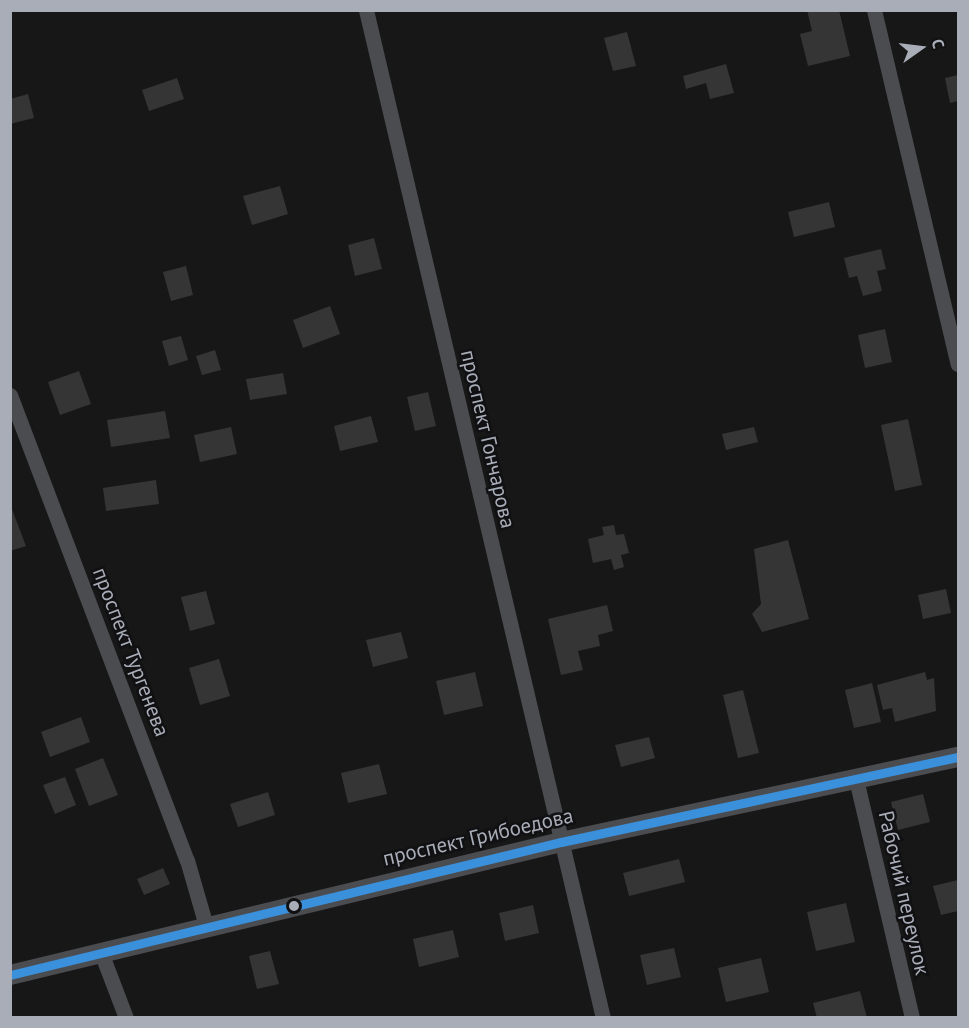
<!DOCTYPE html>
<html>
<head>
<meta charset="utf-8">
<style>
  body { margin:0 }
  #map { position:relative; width:969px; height:1028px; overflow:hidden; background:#171717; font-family:"PT Sans",sans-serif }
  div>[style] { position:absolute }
  .building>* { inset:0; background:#353536 }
  .minor>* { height:15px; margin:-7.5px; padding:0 7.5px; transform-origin:7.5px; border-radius:7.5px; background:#4b4c50 }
  .tertiary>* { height:20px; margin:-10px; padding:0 10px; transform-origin:10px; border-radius:10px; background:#4b4c50 }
  .bus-1>* { height:9px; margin:-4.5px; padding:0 4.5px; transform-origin:4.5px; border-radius:4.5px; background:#3a90db }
  .dots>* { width:16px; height:16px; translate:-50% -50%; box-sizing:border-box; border:3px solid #111113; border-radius:50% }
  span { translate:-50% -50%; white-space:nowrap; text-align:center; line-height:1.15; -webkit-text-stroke:5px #111113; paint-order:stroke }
  .street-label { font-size:21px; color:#a8adb8 }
  .frame { position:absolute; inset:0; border:12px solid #a8adb8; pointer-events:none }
  .north { position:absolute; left:891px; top:18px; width:60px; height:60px; -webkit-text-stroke:4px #111113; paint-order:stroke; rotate:76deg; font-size:16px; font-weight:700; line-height:24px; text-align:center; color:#a8adb8 }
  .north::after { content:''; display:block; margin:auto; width:21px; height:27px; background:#a8adb8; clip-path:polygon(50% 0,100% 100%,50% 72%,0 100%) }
</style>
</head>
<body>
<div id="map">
  <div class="building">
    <div style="clip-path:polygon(807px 10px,839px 10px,850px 56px,808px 66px,800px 34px,812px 31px)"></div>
    <div style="clip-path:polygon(627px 32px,636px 66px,613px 71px,604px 38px)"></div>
    <div style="clip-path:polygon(726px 64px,734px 93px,710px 99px,706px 83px,686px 89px,683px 76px)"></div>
    <div style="clip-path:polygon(958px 75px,958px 101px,950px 103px,945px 78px)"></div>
    <div style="clip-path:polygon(177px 78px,184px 99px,149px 111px,142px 90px)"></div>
    <div style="clip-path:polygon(28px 94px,34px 118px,10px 124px,10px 99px)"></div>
    <div style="clip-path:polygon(280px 186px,288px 214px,252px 225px,243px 196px)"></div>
    <div style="clip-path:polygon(829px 202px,835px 227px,794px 237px,788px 212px)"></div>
    <div style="clip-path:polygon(374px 238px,382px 269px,355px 276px,348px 245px)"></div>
    <div style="clip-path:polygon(881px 249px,886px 269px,877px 271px,882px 291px,863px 296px,857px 276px,849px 278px,844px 258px)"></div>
    <div style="clip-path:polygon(186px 266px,193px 295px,171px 301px,163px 272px)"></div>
    <div style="clip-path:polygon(330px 306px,340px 334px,303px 348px,293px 320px)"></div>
    <div style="clip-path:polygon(885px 329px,892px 362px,865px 368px,858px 335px)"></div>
    <div style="clip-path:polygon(181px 336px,188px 360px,169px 366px,162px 341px)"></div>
    <div style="clip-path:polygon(215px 350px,221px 370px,202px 375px,196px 356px)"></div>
    <div style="clip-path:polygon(79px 371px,91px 404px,60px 415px,48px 382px)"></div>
    <div style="clip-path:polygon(283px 373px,287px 394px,250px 400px,246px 379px)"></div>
    <div style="clip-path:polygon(428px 392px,436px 426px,415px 431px,407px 397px)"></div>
    <div style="clip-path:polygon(165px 411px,170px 438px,111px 447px,107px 420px)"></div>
    <div style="clip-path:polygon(371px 416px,378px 442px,340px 451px,334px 426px)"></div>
    <div style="clip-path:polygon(908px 419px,922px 485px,895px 491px,881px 425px)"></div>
    <div style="clip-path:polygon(231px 427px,237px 454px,200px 462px,194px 435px)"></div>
    <div style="clip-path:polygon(754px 427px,758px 442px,726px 450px,722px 434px)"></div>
    <div style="clip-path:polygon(156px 480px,159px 504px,106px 511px,103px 488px)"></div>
    <div style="clip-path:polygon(10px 504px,26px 546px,10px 551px)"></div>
    <div style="clip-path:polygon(614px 525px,616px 535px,624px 534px,629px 553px,621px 555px,624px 567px,614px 570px,611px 559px,593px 563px,588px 539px,604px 535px,602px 527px)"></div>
    <div style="clip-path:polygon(788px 540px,809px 619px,762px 632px,752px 614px,761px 604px,754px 549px)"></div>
    <div style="clip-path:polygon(946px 589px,951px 613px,923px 619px,918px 595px)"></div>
    <div style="clip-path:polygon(206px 591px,215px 624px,190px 631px,181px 597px)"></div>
    <div style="clip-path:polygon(607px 605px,613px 631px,598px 635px,600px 646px,578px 651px,583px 670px,561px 675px,548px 619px)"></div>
    <div style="clip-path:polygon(401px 632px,408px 658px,373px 667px,366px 640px)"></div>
    <div style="clip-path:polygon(219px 659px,230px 696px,200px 705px,189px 668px)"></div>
    <div style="clip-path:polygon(475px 672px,483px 706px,444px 715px,436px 681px)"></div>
    <div style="clip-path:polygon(925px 672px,927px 680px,934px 678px,936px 711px,895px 722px,892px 708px,883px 710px,877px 685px)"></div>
    <div style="clip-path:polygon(872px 683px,881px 722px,854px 728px,845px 690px)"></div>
    <div style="clip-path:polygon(743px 690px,759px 753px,738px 758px,723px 695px)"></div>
    <div style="clip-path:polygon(81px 717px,90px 742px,50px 757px,41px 732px)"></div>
    <div style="clip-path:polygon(649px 737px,655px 758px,621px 767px,615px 745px)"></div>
    <div style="clip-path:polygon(103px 758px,118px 795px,89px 806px,75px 769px)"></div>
    <div style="clip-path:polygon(379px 764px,387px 794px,348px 803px,341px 773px)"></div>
    <div style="clip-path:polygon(65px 777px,76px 805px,55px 814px,43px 785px)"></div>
    <div style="clip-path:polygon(268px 792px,275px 815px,238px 827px,230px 804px)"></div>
    <div style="clip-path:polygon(923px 794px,930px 822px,898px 830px,891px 802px)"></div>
    <div style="clip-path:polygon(679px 859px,685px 882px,629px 896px,623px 873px)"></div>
    <div style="clip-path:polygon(163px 868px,170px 884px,144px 895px,137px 879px)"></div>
    <div style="clip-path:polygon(958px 880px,958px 911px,941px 915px,933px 886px)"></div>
    <div style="clip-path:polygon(846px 903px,855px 942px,816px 951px,807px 912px)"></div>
    <div style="clip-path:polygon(533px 905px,539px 933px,505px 941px,499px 913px)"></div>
    <div style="clip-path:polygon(453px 930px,459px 957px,419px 967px,413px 939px)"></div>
    <div style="clip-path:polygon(674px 948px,681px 977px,647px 985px,640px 955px)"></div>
    <div style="clip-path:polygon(270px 951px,279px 984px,257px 989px,249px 956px)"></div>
    <div style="clip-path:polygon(761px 958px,769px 992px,726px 1002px,718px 968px)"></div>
    <div style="clip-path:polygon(860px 991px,867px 1018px,817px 1018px,813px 1003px)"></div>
  </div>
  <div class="minor">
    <div style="left:366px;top:10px;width:1035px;rotate:76.77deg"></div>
    <div style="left:874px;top:10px;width:364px;rotate:76.7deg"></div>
    <div style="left:10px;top:395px;width:498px;rotate:69.2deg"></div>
    <div style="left:187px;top:860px;width:69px;rotate:73.9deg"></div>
    <div style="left:856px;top:779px;width:245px;rotate:76.8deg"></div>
    <div style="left:102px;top:955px;width:67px;rotate:69.1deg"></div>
  </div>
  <div class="tertiary">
    <div style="left:10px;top:975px;width:567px;rotate:-13.57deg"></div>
    <div style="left:561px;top:842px;width:406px;rotate:-12.1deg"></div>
  </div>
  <div class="bus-1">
    <div style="left:10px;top:975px;width:567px;rotate:-13.57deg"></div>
    <div style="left:561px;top:842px;width:406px;rotate:-12.1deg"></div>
  </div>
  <div class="dots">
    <div style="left:294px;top:906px;background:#a8adb8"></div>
  </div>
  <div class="street-label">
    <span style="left:488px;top:439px;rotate:77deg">проспект Гончарова</span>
    <span style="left:131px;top:652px;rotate:69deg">проспект Тургенева</span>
    <span style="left:478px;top:837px;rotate:-13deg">проспект Грибоедова</span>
    <span style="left:904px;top:893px;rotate:77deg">Рабочий переулок</span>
  </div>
  <div class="frame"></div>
  <div class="north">С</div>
</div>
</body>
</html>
